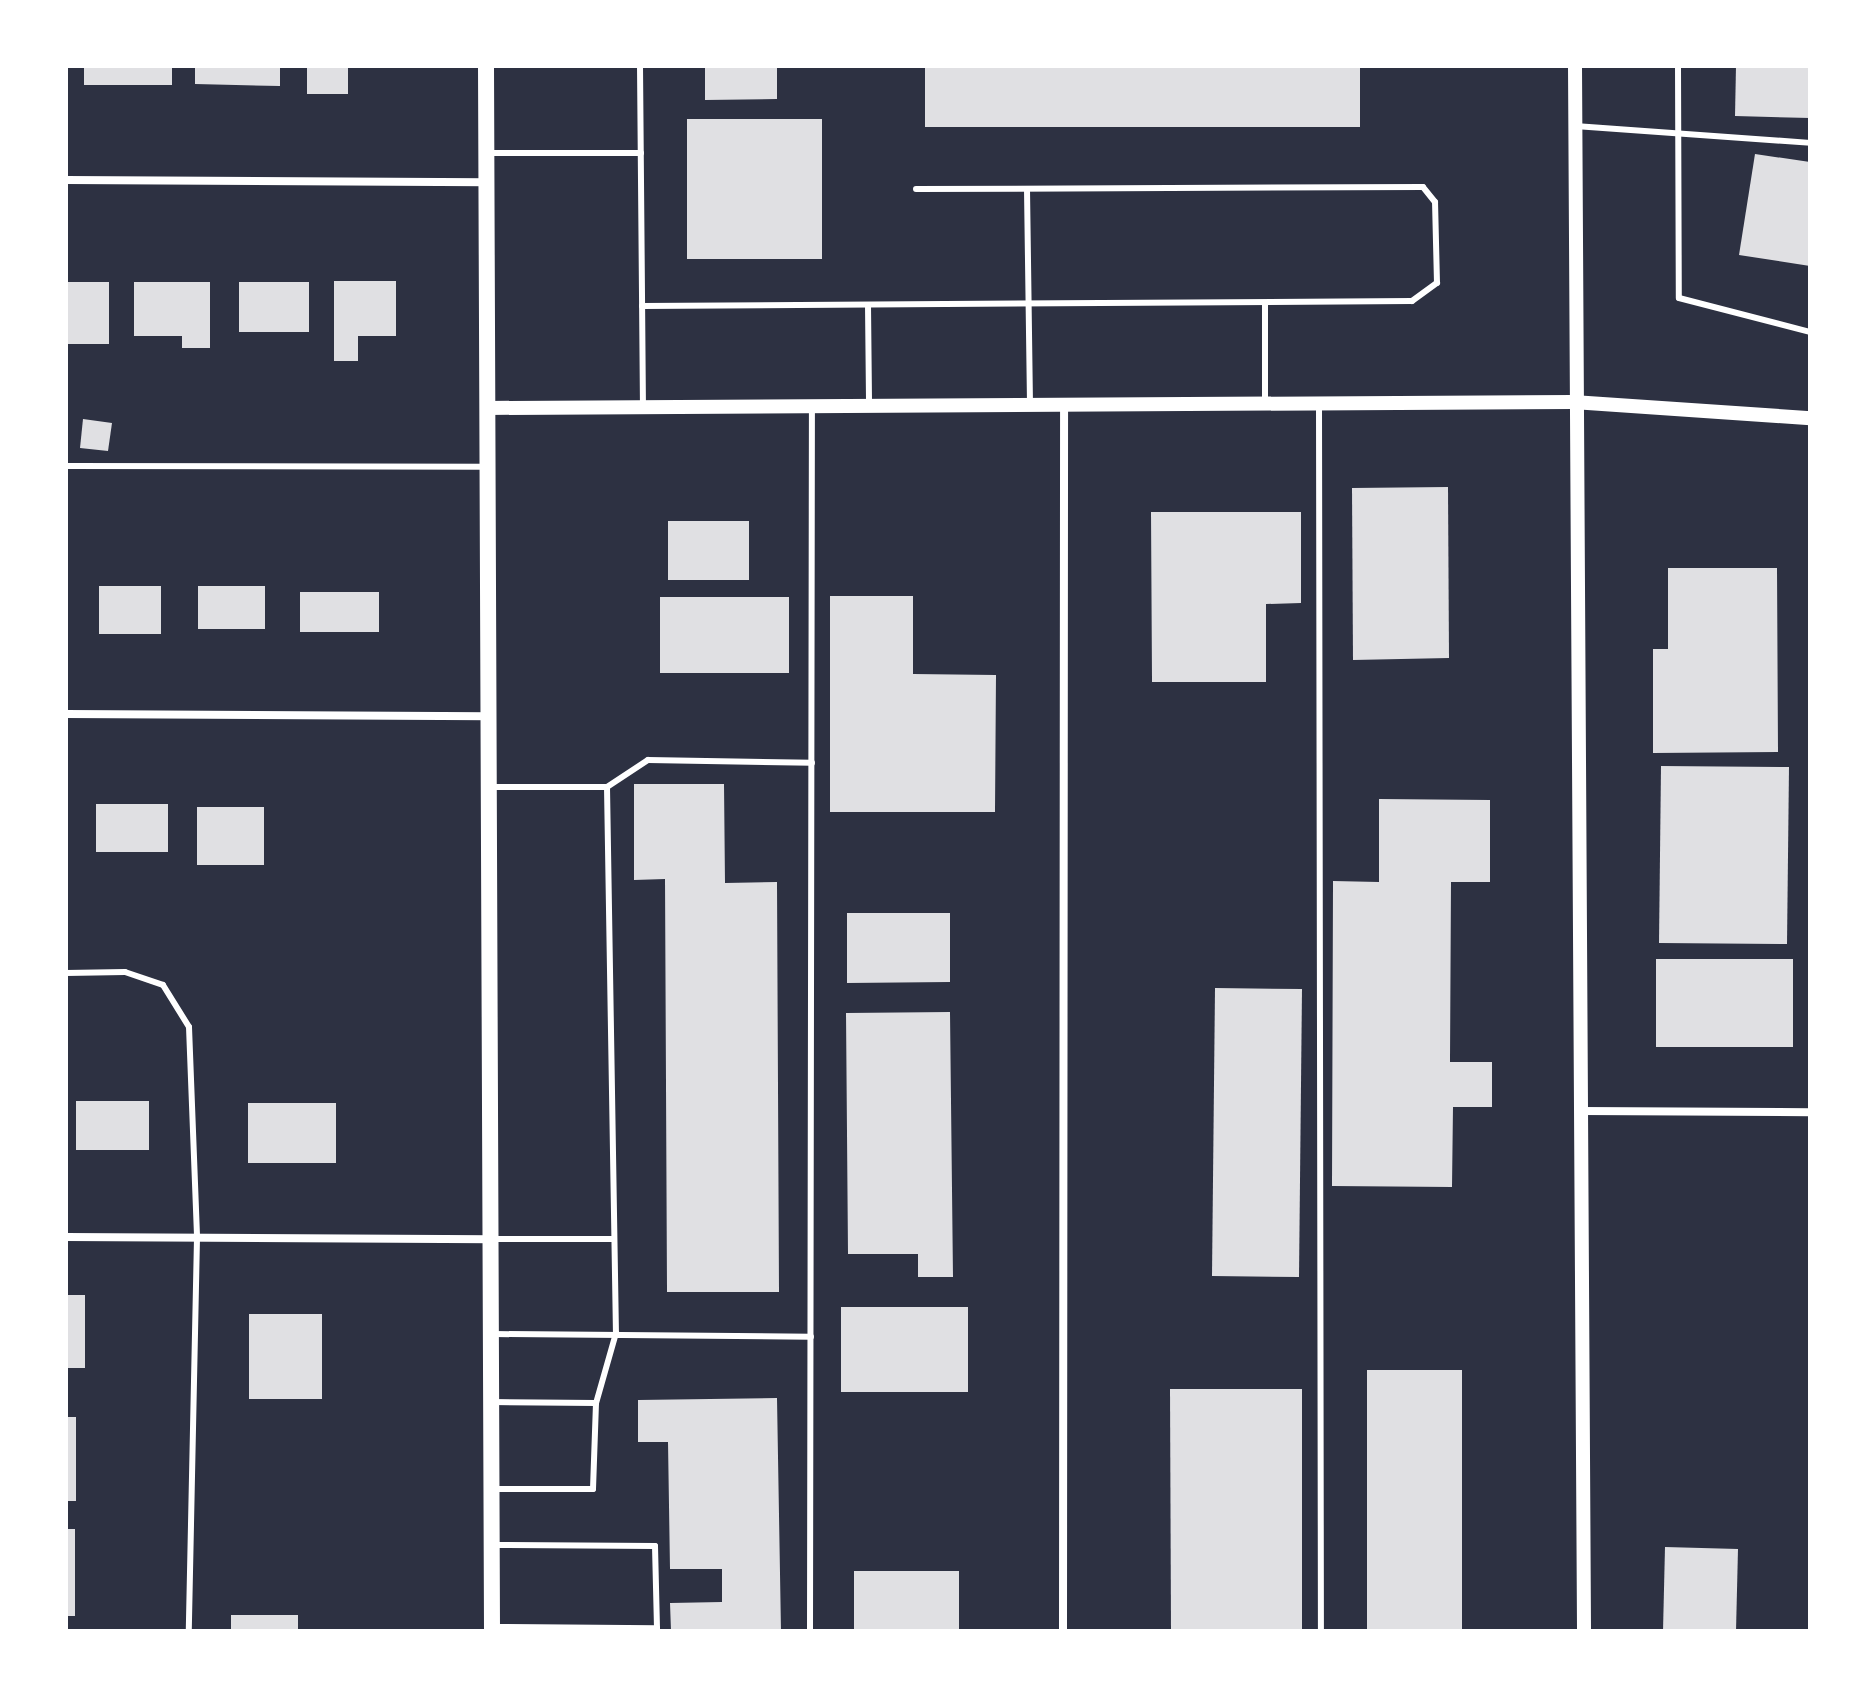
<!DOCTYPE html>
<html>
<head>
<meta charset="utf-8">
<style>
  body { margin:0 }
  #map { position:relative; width:1876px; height:1697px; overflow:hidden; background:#2d3142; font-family:"Varela Round",sans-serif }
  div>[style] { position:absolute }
  .building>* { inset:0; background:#e0e0e3 }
  .service>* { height:6px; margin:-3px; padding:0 3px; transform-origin:3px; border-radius:3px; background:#fff }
  .minor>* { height:8px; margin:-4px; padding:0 4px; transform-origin:4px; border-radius:4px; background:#fff }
  .tertiary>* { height:14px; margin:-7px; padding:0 7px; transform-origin:7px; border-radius:7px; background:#fff }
  .secondary>* { height:16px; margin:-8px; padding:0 8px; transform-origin:8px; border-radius:8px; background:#fff }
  span { translate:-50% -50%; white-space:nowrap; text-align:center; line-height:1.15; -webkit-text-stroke:7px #fff; paint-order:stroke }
  .frame { position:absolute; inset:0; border:68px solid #fff; pointer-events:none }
</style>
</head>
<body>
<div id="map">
  <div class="building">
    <div style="clip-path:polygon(84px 66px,172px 66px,172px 85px,84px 85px)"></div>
    <div style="clip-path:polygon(195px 66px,280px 66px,280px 86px,195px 84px)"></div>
    <div style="clip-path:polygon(307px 66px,348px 66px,348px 94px,307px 94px)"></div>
    <div style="clip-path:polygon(705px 66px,777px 66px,777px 99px,705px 100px)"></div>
    <div style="clip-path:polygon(925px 66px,1360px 66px,1360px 127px,925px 127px)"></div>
    <div style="clip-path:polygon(1736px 66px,1810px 66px,1810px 118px,1735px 116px)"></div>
    <div style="clip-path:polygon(687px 119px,822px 119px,822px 259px,687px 259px)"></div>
    <div style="clip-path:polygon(1755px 154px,1810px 162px,1810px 266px,1739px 255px)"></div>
    <div style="clip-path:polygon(334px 281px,396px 281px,396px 336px,358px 336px,358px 361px,334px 361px)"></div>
    <div style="clip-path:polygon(66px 282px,109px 282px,109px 344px,66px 344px)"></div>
    <div style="clip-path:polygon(134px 282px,210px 282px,210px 348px,182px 348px,182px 336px,134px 336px)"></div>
    <div style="clip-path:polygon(239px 282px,309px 282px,309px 332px,239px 332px)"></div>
    <div style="clip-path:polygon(83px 419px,112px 423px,108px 451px,80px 448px)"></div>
    <div style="clip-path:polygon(1448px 487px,1449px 658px,1353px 660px,1352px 488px)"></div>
    <div style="clip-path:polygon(1151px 512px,1301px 512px,1301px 603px,1266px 604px,1266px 682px,1152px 682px)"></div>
    <div style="clip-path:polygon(668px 521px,749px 521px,749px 580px,668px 580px)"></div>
    <div style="clip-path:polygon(1668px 568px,1777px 568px,1778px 752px,1653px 753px,1653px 649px,1668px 649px)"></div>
    <div style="clip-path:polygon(99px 586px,161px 586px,161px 634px,99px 634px)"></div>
    <div style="clip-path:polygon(198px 586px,265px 586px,265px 629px,198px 629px)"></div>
    <div style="clip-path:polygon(300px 592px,379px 592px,379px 632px,300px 632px)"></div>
    <div style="clip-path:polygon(830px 596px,913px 596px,913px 674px,996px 675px,995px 812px,830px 812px)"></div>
    <div style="clip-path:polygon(660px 597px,789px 597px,789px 673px,660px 673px)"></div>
    <div style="clip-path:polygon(1661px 766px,1789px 767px,1787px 944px,1659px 943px)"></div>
    <div style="clip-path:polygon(634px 784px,724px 784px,725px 883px,777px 882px,779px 1292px,667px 1292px,665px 879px,634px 880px)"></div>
    <div style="clip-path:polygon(1379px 799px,1490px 800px,1490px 882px,1451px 882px,1450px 1062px,1492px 1062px,1492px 1107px,1453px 1107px,1452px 1187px,1332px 1186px,1333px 881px,1379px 882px)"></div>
    <div style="clip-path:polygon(96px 804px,168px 804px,168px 852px,96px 852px)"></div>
    <div style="clip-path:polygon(197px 807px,264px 807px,264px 865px,197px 865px)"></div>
    <div style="clip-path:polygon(847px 913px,950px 913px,950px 982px,847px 983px)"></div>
    <div style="clip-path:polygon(1656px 959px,1793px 959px,1793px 1047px,1656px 1047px)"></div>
    <div style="clip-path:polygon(1215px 988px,1302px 989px,1299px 1277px,1212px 1276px)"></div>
    <div style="clip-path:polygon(950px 1012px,953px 1277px,918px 1277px,918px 1254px,848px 1254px,846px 1013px)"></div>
    <div style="clip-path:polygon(76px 1101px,149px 1101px,149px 1150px,76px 1150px)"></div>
    <div style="clip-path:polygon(248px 1103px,336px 1103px,336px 1163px,248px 1163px)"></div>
    <div style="clip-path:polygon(66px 1295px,85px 1295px,85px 1368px,66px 1368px)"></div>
    <div style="clip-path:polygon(841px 1307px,968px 1307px,968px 1392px,841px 1392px)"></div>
    <div style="clip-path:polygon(249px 1314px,322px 1314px,322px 1399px,249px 1399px)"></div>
    <div style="clip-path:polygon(1367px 1370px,1462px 1370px,1462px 1631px,1367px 1631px)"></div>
    <div style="clip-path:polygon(1170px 1389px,1302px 1389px,1302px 1631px,1171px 1631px)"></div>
    <div style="clip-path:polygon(777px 1398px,781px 1631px,671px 1631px,670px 1603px,722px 1602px,722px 1569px,670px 1569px,668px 1442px,638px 1442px,638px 1400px)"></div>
    <div style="clip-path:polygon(66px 1417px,76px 1417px,76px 1501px,66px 1501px)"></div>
    <div style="clip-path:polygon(66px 1529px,75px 1529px,75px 1616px,66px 1616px)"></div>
    <div style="clip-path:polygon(1665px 1547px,1738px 1549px,1736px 1631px,1663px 1631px)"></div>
    <div style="clip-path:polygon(854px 1571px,959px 1571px,959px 1631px,854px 1631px)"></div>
    <div style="clip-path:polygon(231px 1615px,298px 1615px,298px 1631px,231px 1631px)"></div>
  </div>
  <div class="service">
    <div style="left:640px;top:66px;width:340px;rotate:89.5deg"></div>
    <div style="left:1678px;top:66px;width:232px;rotate:89.8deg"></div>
    <div style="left:1679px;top:298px;width:135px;rotate:14.5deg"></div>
    <div style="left:1575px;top:126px;width:236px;rotate:4.1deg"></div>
    <div style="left:487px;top:153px;width:154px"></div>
    <div style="left:1027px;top:189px;width:216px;rotate:89.2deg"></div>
    <div style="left:868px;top:305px;width:100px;rotate:89.4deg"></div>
    <div style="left:642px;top:306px;width:770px;rotate:-0.37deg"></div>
    <div style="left:1412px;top:301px;width:31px;rotate:-36deg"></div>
    <div style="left:1437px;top:283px;width:81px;rotate:-91.4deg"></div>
    <div style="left:1435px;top:202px;width:19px;rotate:-129deg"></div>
    <div style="left:1423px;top:187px;width:507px;rotate:179.77deg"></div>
    <div style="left:1265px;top:403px;width:100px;rotate:-90deg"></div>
    <div style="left:1319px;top:403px;width:1228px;rotate:89.91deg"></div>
    <div style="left:66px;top:466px;width:420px;rotate:0.1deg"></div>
    <div style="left:492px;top:787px;width:115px"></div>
    <div style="left:607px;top:787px;width:546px;rotate:89.06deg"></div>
    <div style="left:616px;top:1333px;width:73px;rotate:105.9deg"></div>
    <div style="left:596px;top:1403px;width:86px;rotate:92deg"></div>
    <div style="left:593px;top:1489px;width:101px;rotate:180deg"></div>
    <div style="left:607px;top:787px;width:49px;rotate:-33.4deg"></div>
    <div style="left:648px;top:760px;width:164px;rotate:1deg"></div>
    <div style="left:66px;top:973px;width:59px;rotate:-1deg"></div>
    <div style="left:125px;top:972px;width:40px;rotate:18.9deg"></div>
    <div style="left:163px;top:985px;width:49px;rotate:58.2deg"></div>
    <div style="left:189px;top:1027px;width:211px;rotate:87.8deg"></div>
    <div style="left:197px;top:1238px;width:393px;rotate:91.2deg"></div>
    <div style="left:492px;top:1239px;width:122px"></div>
    <div style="left:494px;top:1334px;width:317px;rotate:0.5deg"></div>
    <div style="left:492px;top:1402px;width:104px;rotate:0.6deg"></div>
    <div style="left:494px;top:1627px;width:163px;rotate:0.4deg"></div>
    <div style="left:657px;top:1628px;width:82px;rotate:-91.4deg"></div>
    <div style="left:655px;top:1546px;width:160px;rotate:-179.6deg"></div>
    <div style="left:810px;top:1631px;width:1224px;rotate:-89.91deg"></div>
  </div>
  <div class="minor">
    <div style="left:66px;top:180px;width:420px;rotate:0.3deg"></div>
    <div style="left:66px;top:714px;width:422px;rotate:0.3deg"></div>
    <div style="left:1581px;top:1111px;width:229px;rotate:0.3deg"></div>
    <div style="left:66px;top:1237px;width:425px;rotate:0.3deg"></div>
    <div style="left:1063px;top:1631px;width:1227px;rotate:-89.95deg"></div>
  </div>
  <div class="tertiary">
    <div style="left:1575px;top:66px;width:1565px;rotate:89.67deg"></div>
    <div style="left:487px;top:408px;width:1086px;rotate:-0.32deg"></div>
    <div style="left:1573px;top:402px;width:238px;rotate:3.9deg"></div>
  </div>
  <div class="secondary">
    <div style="left:486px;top:66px;width:1565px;rotate:89.78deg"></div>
  </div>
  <div class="frame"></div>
</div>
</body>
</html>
